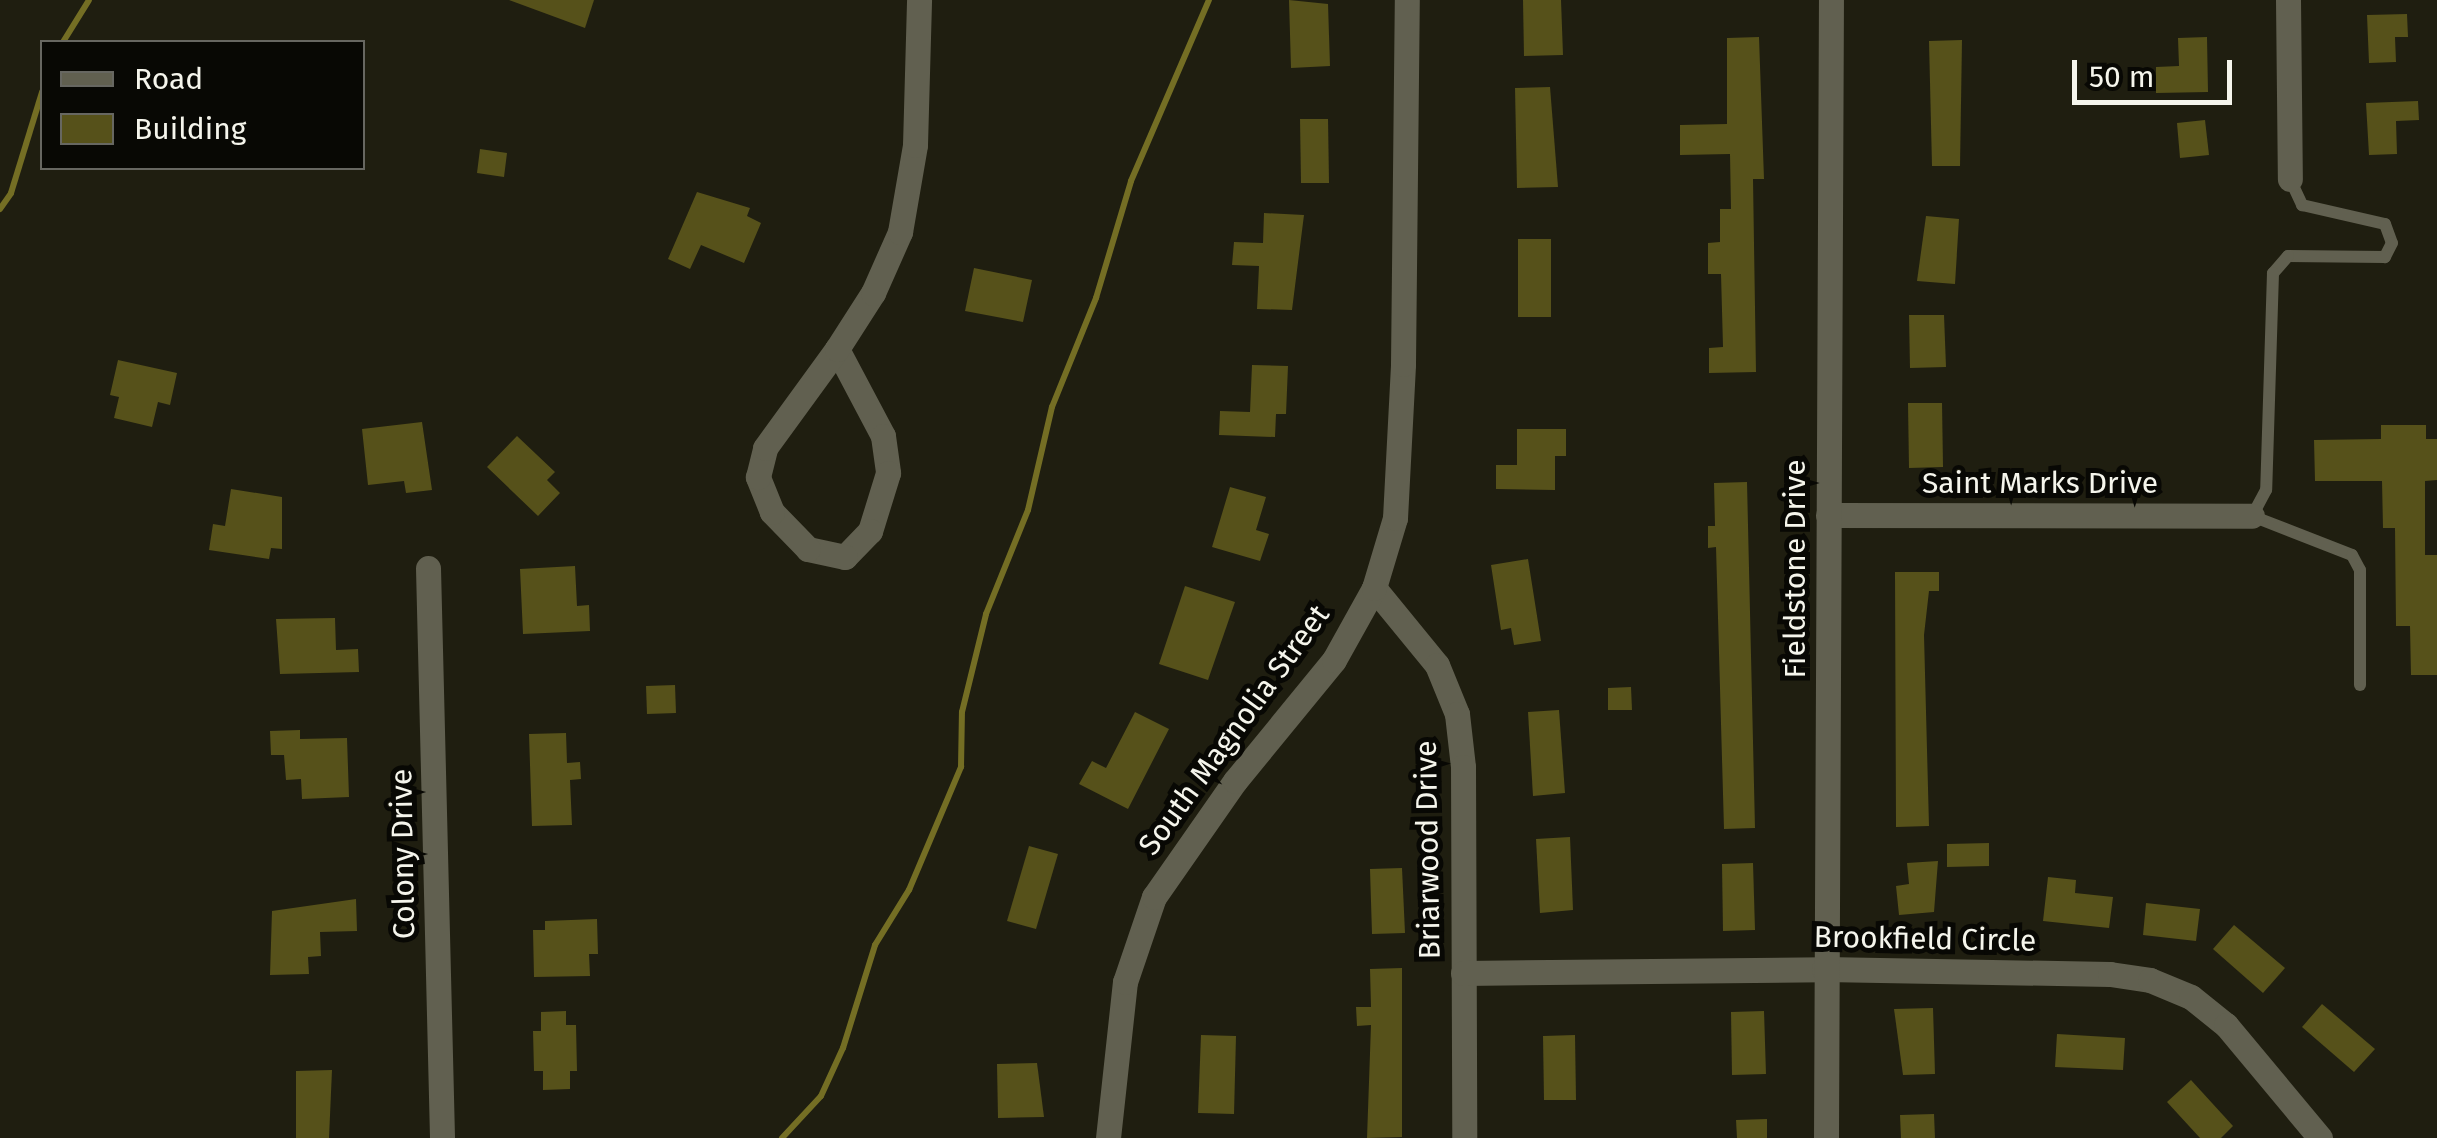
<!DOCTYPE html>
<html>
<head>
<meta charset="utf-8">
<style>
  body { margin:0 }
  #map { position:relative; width:2437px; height:1138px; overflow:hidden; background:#1f1e10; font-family:"Fira Sans",sans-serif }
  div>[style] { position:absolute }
  .stream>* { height:6px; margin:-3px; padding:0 3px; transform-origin:3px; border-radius:3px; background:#746e24 }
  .building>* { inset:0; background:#56511a }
  .lane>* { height:12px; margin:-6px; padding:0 6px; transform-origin:6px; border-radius:6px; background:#616050 }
  .street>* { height:25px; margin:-12.5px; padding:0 12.5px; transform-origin:12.5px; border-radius:12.5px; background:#616050 }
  span { translate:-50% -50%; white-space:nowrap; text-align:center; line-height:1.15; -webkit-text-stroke:10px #080804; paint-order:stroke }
  .street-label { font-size:30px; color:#f5f5ec }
  .legend { position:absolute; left:40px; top:40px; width:325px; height:130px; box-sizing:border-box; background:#080804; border:2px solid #676761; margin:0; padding:12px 18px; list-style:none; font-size:30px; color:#f5f5ec }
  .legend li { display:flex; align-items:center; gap:20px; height:50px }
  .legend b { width:50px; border:2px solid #676761 }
  .scale { position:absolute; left:2072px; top:60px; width:160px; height:45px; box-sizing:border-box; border:5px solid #f5f5ec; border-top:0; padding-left:12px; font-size:30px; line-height:35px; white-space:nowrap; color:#f5f5ec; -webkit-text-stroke:8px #080804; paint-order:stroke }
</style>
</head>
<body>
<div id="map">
  <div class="stream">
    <div style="left:63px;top:42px;width:49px;rotate:-58.2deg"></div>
    <div style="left:0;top:209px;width:19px;rotate:-55deg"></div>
    <div style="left:11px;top:193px;width:106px;rotate:-72.9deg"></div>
    <div style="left:782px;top:1138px;width:57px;rotate:-47.1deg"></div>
    <div style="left:821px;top:1096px;width:53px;rotate:-65.4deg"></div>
    <div style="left:843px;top:1048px;width:108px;rotate:-72.7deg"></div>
    <div style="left:875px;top:945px;width:65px;rotate:-58.3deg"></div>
    <div style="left:909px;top:890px;width:134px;rotate:-67.1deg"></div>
    <div style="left:961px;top:767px;width:55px;rotate:-89deg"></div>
    <div style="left:962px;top:712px;width:101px;rotate:-76.2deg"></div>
    <div style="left:986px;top:614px;width:112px;rotate:-68deg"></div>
    <div style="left:1028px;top:510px;width:106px;rotate:-76.9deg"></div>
    <div style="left:1052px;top:407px;width:118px;rotate:-68deg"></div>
    <div style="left:1096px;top:298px;width:122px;rotate:-73.3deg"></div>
    <div style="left:1131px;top:181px;width:197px;rotate:-66.7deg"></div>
  </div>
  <div class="building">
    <div style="clip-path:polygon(509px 0,594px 0,585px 28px)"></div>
    <div style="clip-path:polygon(1289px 0,1328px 4px,1330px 66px,1291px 68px)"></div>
    <div style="clip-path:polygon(1523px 0,1561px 0,1563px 55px,1524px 56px)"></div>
    <div style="clip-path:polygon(2407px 14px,2408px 37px,2395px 37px,2396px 62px,2369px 63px,2367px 15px)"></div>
    <div style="clip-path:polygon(1759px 37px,1764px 179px,1753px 179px,1756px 372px,1709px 373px,1709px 348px,1723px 347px,1721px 274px,1708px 274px,1708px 243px,1720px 242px,1720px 209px,1731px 209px,1730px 154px,1680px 155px,1680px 125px,1727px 124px,1727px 38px)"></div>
    <div style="clip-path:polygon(2207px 37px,2208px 92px,2156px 93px,2156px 67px,2179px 66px,2178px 38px)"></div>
    <div style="clip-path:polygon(1962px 40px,1960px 166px,1932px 166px,1929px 41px)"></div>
    <div style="clip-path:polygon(1550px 87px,1558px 187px,1517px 188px,1515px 88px)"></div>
    <div style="clip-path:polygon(2418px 101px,2419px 120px,2396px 121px,2397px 154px,2369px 155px,2366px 103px)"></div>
    <div style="clip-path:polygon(1300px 119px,1328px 119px,1329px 183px,1301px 183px)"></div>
    <div style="clip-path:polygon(2205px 120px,2209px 155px,2180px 158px,2177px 123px)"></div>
    <div style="clip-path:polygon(480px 149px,507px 153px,504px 177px,477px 173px)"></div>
    <div style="clip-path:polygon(697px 192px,750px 208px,747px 216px,761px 223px,744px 263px,701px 245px,690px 269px,668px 259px)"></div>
    <div style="clip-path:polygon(1264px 213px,1304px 215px,1292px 310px,1257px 309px,1259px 266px,1232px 265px,1234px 242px,1263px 243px)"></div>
    <div style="clip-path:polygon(1926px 216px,1959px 219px,1955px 284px,1917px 281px)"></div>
    <div style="clip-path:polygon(1518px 239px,1551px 239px,1551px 317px,1518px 317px)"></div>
    <div style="clip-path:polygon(974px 268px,1032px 280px,1023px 322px,965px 311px)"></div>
    <div style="clip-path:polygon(1909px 315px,1944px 315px,1946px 367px,1910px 368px)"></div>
    <div style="clip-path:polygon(118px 360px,177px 373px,170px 405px,158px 402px,152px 427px,114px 418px,119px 397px,110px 395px)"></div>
    <div style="clip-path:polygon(1252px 365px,1288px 366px,1286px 414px,1276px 414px,1275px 437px,1219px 435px,1220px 411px,1250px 412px)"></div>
    <div style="clip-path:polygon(1908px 403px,1942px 403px,1943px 467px,1909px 468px)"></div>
    <div style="clip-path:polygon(422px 422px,432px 490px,406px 493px,404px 481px,368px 485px,362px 429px)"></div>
    <div style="clip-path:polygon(2381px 425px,2426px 425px,2426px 439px,2437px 439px,2437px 480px,2425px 481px,2425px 555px,2437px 555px,2437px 675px,2411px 675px,2410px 626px,2396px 626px,2395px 528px,2383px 528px,2382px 481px,2315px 481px,2314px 440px,2381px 439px)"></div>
    <div style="clip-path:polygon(1517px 429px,1566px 429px,1566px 456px,1555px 456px,1555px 490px,1496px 489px,1496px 465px,1517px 465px)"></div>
    <div style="clip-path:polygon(517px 436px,555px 472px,547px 480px,560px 493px,538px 516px,487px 467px)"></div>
    <div style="clip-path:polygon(1747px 482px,1755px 828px,1724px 829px,1716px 547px,1708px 548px,1708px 526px,1715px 526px,1714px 483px)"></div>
    <div style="clip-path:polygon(1230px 487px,1266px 497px,1256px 530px,1269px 534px,1260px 561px,1212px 547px)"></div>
    <div style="clip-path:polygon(231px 489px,282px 497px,282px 549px,271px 548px,269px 559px,209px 550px,213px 524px,225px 526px)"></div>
    <div style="clip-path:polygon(1528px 559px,1541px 641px,1514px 645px,1511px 628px,1501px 630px,1491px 565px)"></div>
    <div style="clip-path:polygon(575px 566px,577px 606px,589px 605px,590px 631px,523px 634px,520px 569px)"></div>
    <div style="clip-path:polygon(1895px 572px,1939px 572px,1939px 591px,1929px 591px,1924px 635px,1929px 826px,1896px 827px)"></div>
    <div style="clip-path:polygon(1185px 586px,1235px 602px,1208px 680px,1159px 664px)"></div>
    <div style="clip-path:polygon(335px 618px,336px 650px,358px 649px,359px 672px,280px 674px,276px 619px)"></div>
    <div style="clip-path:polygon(675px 685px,676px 713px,647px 714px,646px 686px)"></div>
    <div style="clip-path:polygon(1631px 687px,1632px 710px,1608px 710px,1608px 688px)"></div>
    <div style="clip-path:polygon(1559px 710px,1565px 793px,1533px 796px,1528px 712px)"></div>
    <div style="clip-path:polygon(1135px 712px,1169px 729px,1128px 809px,1079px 784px,1092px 761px,1106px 768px)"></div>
    <div style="clip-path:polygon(300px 730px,300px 739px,347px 738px,349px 797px,302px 799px,301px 779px,286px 780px,284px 755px,271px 755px,270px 731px)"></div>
    <div style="clip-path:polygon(566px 733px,567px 763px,580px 762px,581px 779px,570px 780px,572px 825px,532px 826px,529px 734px)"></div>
    <div style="clip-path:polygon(1570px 837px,1573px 910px,1540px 913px,1536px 839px)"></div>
    <div style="clip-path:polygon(1989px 843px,1989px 866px,1947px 867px,1947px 844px)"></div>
    <div style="clip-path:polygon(1029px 846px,1058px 854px,1036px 929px,1007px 921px)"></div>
    <div style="clip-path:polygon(1938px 861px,1934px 912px,1899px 915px,1896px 886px,1909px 884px,1907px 863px)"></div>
    <div style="clip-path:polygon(1753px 863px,1755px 930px,1723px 931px,1722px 864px)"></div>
    <div style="clip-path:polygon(1402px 868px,1405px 933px,1372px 934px,1370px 869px)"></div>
    <div style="clip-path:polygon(2048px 877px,2076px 880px,2075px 893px,2113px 897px,2109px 928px,2043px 921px)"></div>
    <div style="clip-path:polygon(356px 899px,357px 931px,320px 932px,321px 956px,308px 957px,309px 974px,270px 975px,272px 911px)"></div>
    <div style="clip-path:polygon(2146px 903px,2200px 909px,2196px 941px,2143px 935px)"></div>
    <div style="clip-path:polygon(597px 919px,598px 954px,589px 954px,590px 976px,534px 977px,533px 930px,545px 930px,545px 921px)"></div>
    <div style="clip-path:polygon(2234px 925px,2285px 968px,2263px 993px,2213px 949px)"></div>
    <div style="clip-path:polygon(1402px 968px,1402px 1137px,1367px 1138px,1371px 1025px,1357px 1026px,1356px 1007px,1371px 1007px,1370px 969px)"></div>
    <div style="clip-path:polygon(2322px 1004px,2375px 1049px,2354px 1072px,2302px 1027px)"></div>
    <div style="clip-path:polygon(1933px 1008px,1935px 1074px,1903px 1075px,1894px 1009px)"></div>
    <div style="clip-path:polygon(566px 1011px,566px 1025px,576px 1025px,577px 1071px,570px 1071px,570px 1089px,543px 1090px,543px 1071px,534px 1071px,533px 1031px,541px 1031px,541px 1012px)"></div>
    <div style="clip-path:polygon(1764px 1011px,1766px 1074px,1732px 1075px,1731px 1012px)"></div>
    <div style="clip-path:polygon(2057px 1034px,2125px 1038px,2123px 1070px,2055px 1067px)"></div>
    <div style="clip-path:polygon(1201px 1035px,1236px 1036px,1234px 1114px,1198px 1113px)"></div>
    <div style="clip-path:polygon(1575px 1035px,1576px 1100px,1544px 1100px,1543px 1036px)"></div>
    <div style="clip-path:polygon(1037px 1063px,1044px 1117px,998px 1118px,997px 1064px)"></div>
    <div style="clip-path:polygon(332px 1070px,329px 1138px,296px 1138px,296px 1071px)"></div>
    <div style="clip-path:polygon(2191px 1080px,2233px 1126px,2221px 1138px,2200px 1138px,2167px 1102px)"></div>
    <div style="clip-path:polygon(1934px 1114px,1935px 1138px,1901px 1138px,1900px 1115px)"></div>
    <div style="clip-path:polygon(1767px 1119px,1767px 1138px,1737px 1138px,1736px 1120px)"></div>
  </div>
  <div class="lane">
    <div style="left:2290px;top:179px;width:29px;rotate:65deg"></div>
    <div style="left:2302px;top:205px;width:85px;rotate:12.9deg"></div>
    <div style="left:2385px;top:224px;width:20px;rotate:70deg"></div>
    <div style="left:2392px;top:243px;width:16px;rotate:117deg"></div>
    <div style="left:2385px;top:257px;width:97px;rotate:-179.4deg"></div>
    <div style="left:2288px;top:256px;width:23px;rotate:131deg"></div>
    <div style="left:2273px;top:273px;width:217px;rotate:91.8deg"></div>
    <div style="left:2266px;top:490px;width:30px;rotate:118deg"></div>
    <div style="left:2252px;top:516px;width:107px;rotate:21.3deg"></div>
    <div style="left:2352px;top:555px;width:17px;rotate:62deg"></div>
    <div style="left:2360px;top:570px;width:115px;rotate:90deg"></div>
  </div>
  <div class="street">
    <div style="left:2288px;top:0;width:179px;rotate:89.4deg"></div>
    <div style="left:837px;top:349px;width:98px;rotate:62.1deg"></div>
    <div style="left:883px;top:436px;width:37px;rotate:82deg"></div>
    <div style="left:888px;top:473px;width:61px;rotate:107.2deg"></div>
    <div style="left:870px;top:531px;width:36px;rotate:134deg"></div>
    <div style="left:845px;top:557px;width:38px;rotate:-168deg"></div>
    <div style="left:808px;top:549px;width:52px;rotate:-134.2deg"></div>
    <div style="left:772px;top:512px;width:38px;rotate:-112deg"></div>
    <div style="left:758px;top:477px;width:30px;rotate:-76deg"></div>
    <div style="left:765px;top:448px;width:122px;rotate:-54deg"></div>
    <div style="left:837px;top:349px;width:67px;rotate:-57.3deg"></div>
    <div style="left:873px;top:293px;width:67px;rotate:-66.1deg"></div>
    <div style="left:900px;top:232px;width:88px;rotate:-80.2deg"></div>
    <div style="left:915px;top:145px;width:145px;rotate:-88.4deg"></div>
    <div style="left:1828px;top:515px;width:424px;rotate:0.1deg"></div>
    <div style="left:428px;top:568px;width:570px;rotate:88.59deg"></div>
    <div style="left:1374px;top:588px;width:99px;rotate:50.7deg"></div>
    <div style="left:1437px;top:665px;width:53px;rotate:67.8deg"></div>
    <div style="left:1457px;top:714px;width:53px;rotate:83.5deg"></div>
    <div style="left:1463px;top:767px;width:371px;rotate:89.8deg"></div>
    <div style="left:1463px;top:973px;width:361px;rotate:-0.6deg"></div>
    <div style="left:1824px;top:969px;width:286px;rotate:1deg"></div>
    <div style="left:2110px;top:974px;width:40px;rotate:8.5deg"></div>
    <div style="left:2150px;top:980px;width:44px;rotate:22.5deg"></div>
    <div style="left:2191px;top:997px;width:45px;rotate:38.7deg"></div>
    <div style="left:2226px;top:1025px;width:147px;rotate:50.2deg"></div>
    <div style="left:1108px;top:1138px;width:157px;rotate:-83.8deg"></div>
    <div style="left:1125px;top:982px;width:90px;rotate:-71.2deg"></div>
    <div style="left:1154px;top:897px;width:141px;rotate:-55.1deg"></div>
    <div style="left:1235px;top:781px;width:156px;rotate:-50.7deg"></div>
    <div style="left:1334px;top:660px;width:82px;rotate:-60.9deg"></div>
    <div style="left:1374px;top:588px;width:73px;rotate:-73.3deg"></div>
    <div style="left:1395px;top:518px;width:154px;rotate:-87deg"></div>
    <div style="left:1403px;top:364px;width:364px;rotate:-89.4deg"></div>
    <div style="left:1826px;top:1138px;width:1138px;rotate:-89.75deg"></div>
  </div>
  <div class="street-label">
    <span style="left:2040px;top:483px">Saint Marks Drive</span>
    <span style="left:1795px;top:569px;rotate:-90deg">Fieldstone Drive</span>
    <span style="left:1234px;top:730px;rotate:-54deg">South Magnolia Street</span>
    <span style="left:1428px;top:850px;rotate:-91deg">Briarwood Drive</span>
    <span style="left:403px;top:854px;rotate:-91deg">Colony Drive</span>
    <span style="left:1925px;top:939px;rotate:1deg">Brookfield Circle</span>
  </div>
  <ul class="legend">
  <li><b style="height:12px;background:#616050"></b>Road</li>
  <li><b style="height:28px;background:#56511a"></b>Building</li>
  </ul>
  <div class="scale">50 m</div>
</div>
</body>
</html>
